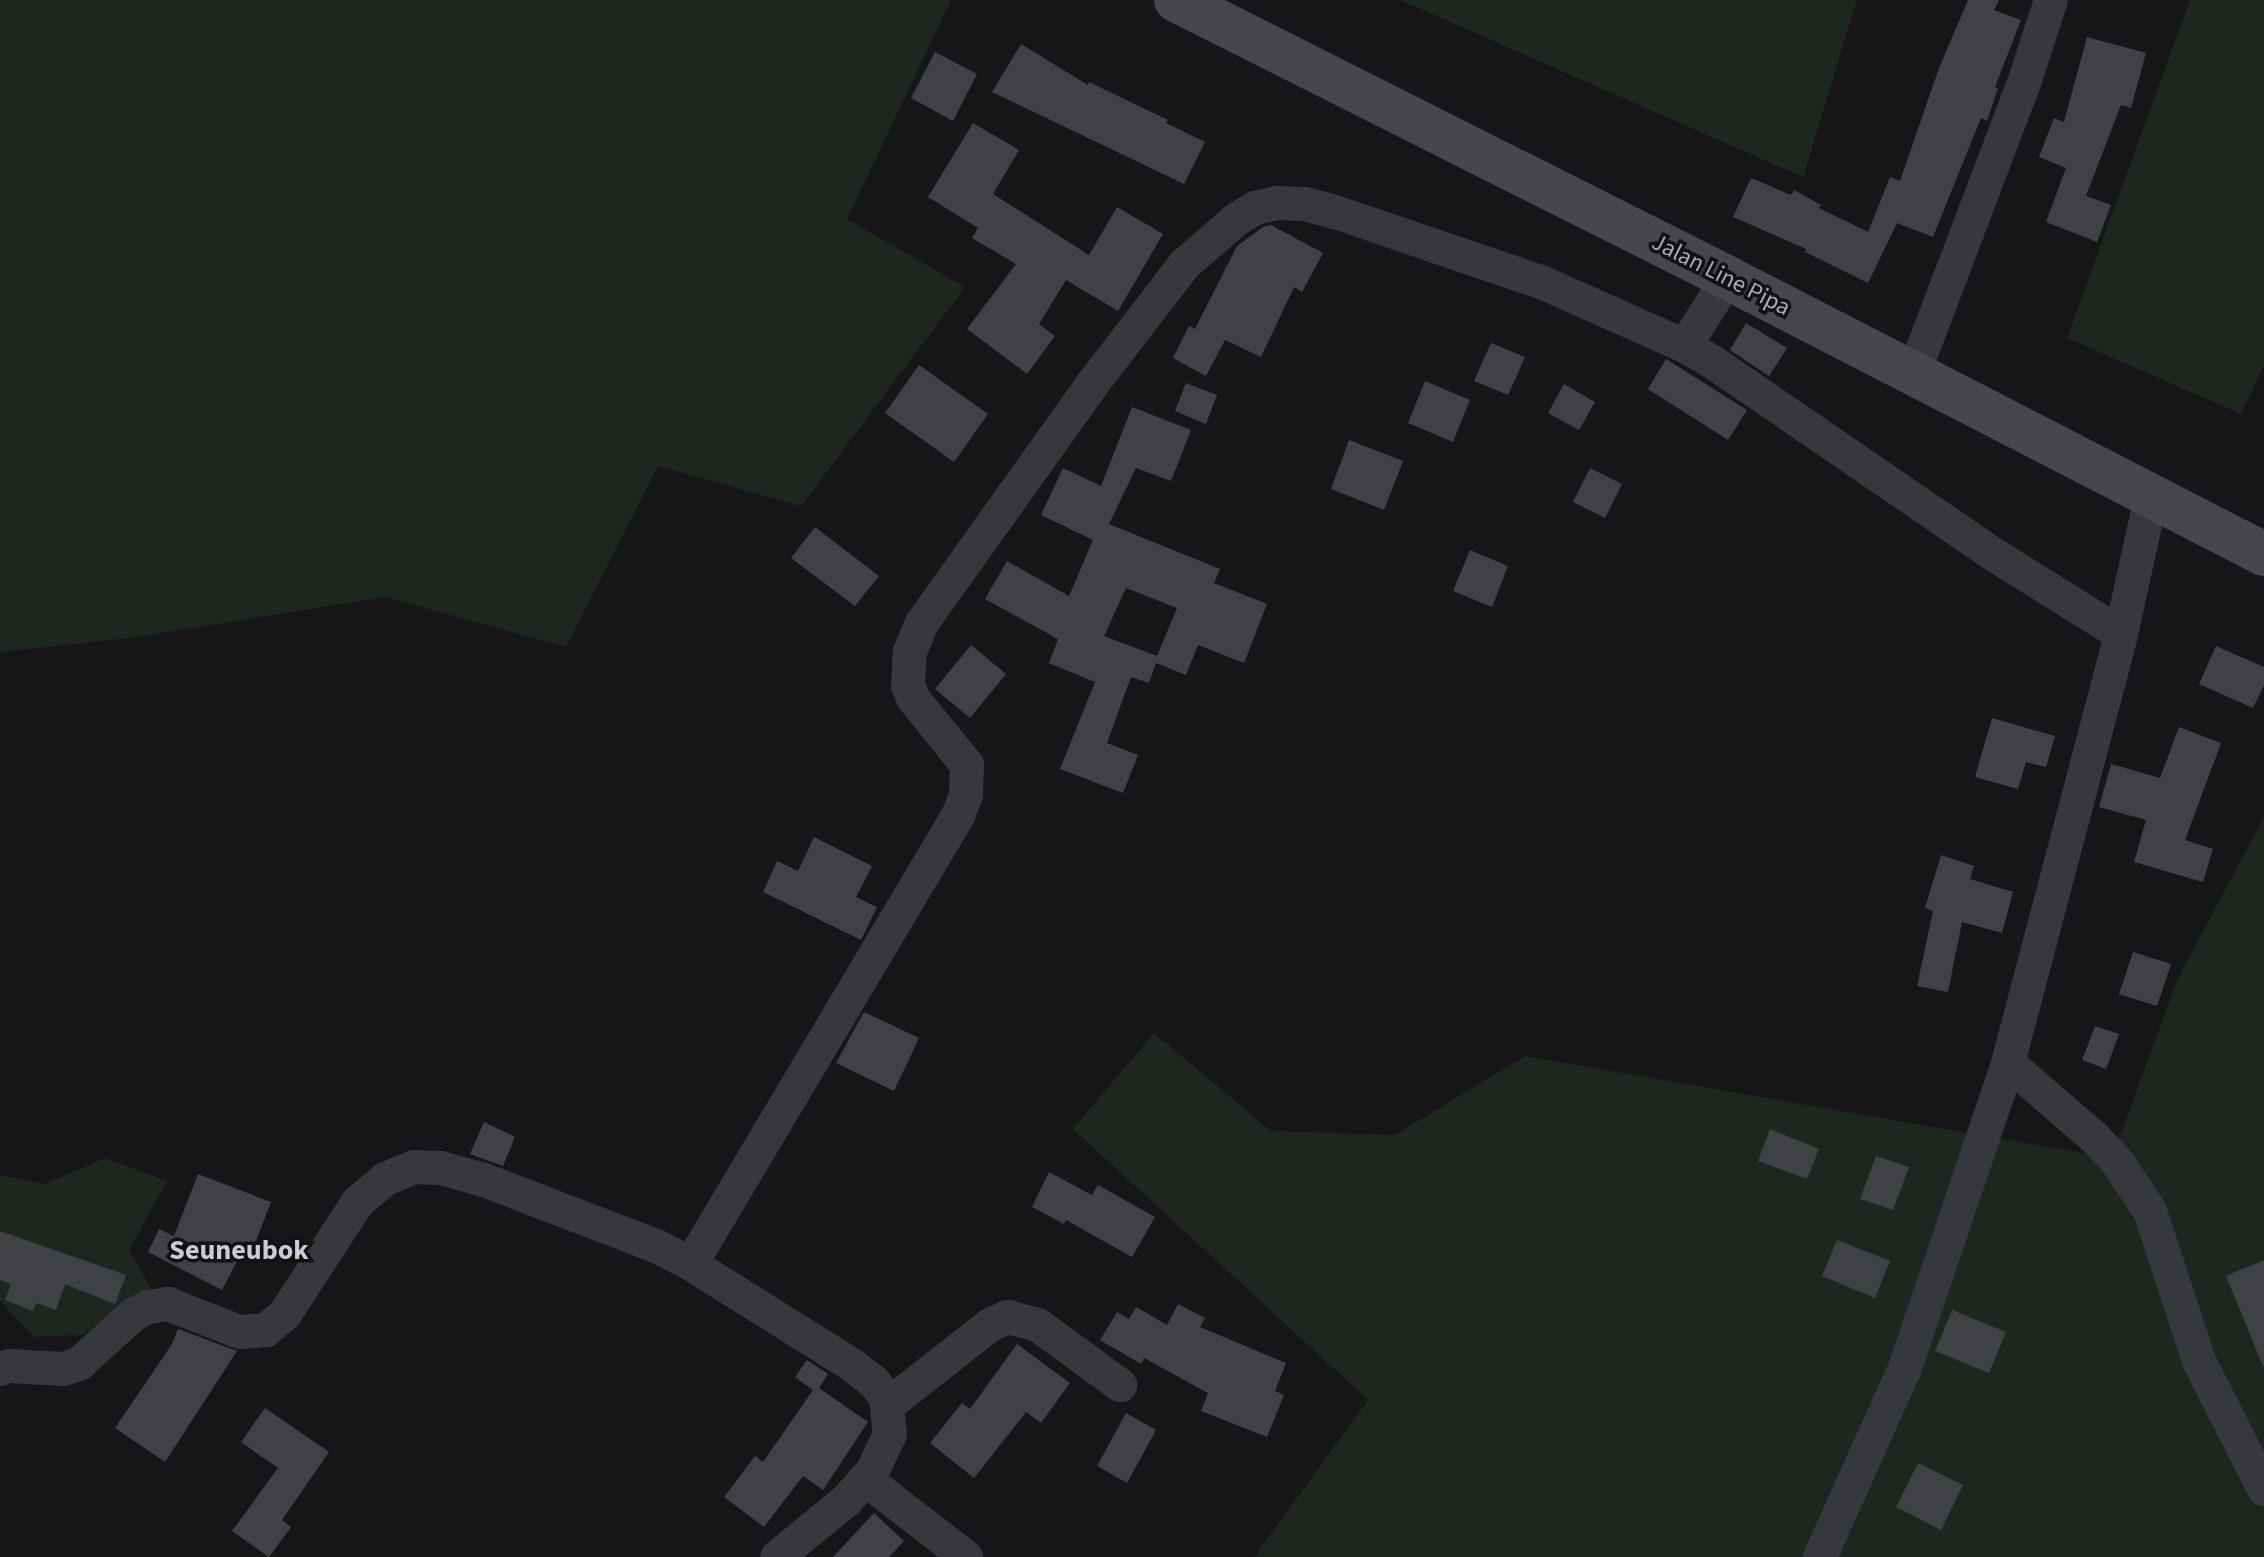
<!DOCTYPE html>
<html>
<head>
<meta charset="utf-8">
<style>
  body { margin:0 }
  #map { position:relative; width:2264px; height:1557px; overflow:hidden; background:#161618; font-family:"Source Sans 3",sans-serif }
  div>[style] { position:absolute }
  .green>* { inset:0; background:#1e261f }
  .building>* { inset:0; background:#404145 }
  .street>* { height:34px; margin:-17px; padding:0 17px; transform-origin:17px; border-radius:17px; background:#37383d }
  .secondary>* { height:44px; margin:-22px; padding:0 22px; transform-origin:22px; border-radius:22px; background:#45474d }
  span { translate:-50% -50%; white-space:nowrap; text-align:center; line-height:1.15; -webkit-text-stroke:7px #111113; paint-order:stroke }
  .street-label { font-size:24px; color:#a8adb8 }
  .quarter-label { font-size:28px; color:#c9ccd4; font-weight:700 }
</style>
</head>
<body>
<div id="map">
  <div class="green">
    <div style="clip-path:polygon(0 0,951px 0,847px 219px,965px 287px,801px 506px,658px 466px,566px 647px,385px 597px,130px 638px,0 652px)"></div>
    <div style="clip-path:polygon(1400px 0,1857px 0,1803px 177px)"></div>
    <div style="clip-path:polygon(2190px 0,2264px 0,2264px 365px,2241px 414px,2067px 338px)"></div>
    <div style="clip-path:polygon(2264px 817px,2264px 1557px,1254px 1557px,1368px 1400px,1073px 1129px,1154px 1033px,1271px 1131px,1395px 1135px,1525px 1056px,2112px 1158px,2178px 978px)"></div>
    <div style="clip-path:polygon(105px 1158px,167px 1181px,129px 1250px,151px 1288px,82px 1335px,34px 1337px,0 1301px,0 1175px,45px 1184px)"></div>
  </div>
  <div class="building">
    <div style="clip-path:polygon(1968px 0,1999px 0,1994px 10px,2021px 20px,1995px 87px,1998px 88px,1987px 121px,1981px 118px,1933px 237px,1897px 223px,1868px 283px,1805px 252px,1806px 249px,1733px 217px,1751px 178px,1791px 195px,1794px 190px,1821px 205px,1819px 208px,1868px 232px,1890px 177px,1900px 181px,1939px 68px)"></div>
    <div style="clip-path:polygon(2087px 37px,2146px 53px,2131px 108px,2121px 105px,2086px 196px,2111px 205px,2097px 242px,2046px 222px,2066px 168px,2039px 157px,2054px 118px,2064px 122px)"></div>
    <div style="clip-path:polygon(1021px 44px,1088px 85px,1089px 82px,1168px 120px,1166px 123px,1205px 142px,1184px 184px,992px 92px)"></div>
    <div style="clip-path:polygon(935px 52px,977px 74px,953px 121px,911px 98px)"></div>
    <div style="clip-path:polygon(973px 123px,1019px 150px,993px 194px,1089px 255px,1117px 207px,1163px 234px,1118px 311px,1066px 280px,1039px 324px,1055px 336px,1027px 374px,967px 329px,1016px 264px,972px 238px,978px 228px,928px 197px)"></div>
    <div style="clip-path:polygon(1271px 225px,1323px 253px,1302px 292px,1294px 287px,1261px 357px,1225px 340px,1206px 376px,1173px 358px,1189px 326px,1195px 329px,1237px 246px,1263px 227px)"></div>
    <div style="clip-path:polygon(1746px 323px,1787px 348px,1769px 376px,1730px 350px)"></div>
    <div style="clip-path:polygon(1491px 343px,1525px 357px,1508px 395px,1474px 381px)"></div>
    <div style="clip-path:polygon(1666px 359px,1747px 410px,1728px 440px,1648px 389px)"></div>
    <div style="clip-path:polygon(919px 365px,988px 414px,954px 462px,885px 413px)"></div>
    <div style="clip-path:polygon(1425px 381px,1470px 400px,1453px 442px,1408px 423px)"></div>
    <div style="clip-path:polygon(1186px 383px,1217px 395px,1206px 424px,1175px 411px)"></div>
    <div style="clip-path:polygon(1564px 384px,1595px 402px,1579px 430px,1548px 413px)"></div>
    <div style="clip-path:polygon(evenodd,1132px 407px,1191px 430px,1171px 481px,1136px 468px,1109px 524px,1220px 569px,1214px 583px,1267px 604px,1244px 663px,1198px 645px,1186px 675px,1156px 663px,1149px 683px,1131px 677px,1107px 743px,1138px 755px,1123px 793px,1060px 769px,1095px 682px,1049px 663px,1058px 639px,985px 599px,1007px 561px,1069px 596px,1093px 540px,1041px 515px,1063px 468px,1101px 486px,1132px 407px,1126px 588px,1177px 608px,1157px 656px,1104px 636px,1126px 588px)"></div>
    <div style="clip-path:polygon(1349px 440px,1403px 461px,1384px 510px,1331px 489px)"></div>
    <div style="clip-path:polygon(1590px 468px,1622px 484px,1605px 518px,1573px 502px)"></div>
    <div style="clip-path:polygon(815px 527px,879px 576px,855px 606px,791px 558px)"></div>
    <div style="clip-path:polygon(1470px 550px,1508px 566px,1492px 607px,1453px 591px)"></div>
    <div style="clip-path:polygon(971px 645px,1006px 674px,970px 718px,935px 689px)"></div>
    <div style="clip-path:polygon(2216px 646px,2264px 667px,2264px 685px,2253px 708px,2199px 684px)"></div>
    <div style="clip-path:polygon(1992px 718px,2055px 736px,2046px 767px,2026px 762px,2018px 789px,1975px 777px)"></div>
    <div style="clip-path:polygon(2179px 727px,2221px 743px,2185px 840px,2213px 849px,2203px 882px,2134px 862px,2146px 820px,2099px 807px,2111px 764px,2160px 778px)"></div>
    <div style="clip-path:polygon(814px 837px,872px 866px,856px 897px,877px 907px,861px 940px,763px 892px,777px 861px,798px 871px)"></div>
    <div style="clip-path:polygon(1941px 855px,1974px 866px,1970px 879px,2013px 892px,2002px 933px,1962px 922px,1948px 992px,1917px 986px,1933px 911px,1925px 908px)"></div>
    <div style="clip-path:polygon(2133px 952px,2171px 964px,2157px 1006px,2119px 994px)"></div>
    <div style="clip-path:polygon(864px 1012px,919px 1038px,894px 1091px,836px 1063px)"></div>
    <div style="clip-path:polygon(2095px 1026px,2119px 1034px,2106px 1069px,2082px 1060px)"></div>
    <div style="clip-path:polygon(484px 1122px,515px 1137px,503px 1166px,470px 1154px)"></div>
    <div style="clip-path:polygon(1770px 1129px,1819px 1149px,1807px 1179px,1758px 1161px)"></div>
    <div style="clip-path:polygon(1876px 1156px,1909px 1167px,1893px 1210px,1860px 1199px)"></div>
    <div style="clip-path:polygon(1049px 1172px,1092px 1195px,1098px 1185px,1155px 1217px,1132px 1257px,1066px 1220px,1064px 1224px,1032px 1207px)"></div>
    <div style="clip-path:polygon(198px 1174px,271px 1202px,249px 1259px,240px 1256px,222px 1290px,148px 1252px,159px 1229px,174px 1236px)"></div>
    <div style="clip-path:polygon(0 1231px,126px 1275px,115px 1304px,65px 1284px,56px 1310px,36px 1303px,33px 1311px,5px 1300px,11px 1284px,0 1280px)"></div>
    <div style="clip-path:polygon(1837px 1240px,1890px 1261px,1875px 1298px,1822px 1276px)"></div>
    <div style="clip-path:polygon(2264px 1260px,2264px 1366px,2263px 1366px,2226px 1276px)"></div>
    <div style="clip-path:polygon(1178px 1304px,1205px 1318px,1200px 1327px,1286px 1363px,1275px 1391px,1284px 1395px,1267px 1437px,1201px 1411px,1208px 1393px,1144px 1358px,1141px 1364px,1100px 1340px,1117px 1312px,1129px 1319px,1136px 1307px,1167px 1325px)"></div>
    <div style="clip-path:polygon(1952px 1310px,2006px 1332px,1989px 1373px,1935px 1351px)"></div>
    <div style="clip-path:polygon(178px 1329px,237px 1351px,165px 1462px,115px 1428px,172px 1344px)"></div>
    <div style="clip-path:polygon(1017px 1344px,1070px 1383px,1041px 1423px,1026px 1412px,974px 1478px,930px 1443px,962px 1403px,970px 1409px)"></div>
    <div style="clip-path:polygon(807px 1360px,828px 1374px,819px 1388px,868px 1422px,823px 1490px,803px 1476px,764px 1527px,724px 1497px,755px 1456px,763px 1462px,813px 1390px,795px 1377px)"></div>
    <div style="clip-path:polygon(265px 1408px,329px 1452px,282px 1520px,291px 1527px,269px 1557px,232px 1531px,278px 1468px,241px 1442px)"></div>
    <div style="clip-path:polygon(1126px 1413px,1156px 1430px,1127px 1483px,1097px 1466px)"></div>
    <div style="clip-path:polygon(1918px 1463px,1963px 1485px,1941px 1530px,1896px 1507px)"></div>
    <div style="clip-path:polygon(874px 1513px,904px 1541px,889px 1557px,833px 1557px)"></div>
  </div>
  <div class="street">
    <div style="left:1685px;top:346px;width:34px;rotate:30deg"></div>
    <div style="left:1714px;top:363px;width:338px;rotate:34.4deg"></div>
    <div style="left:1993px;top:554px;width:151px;rotate:32deg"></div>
    <div style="left:1913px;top:375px;width:312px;rotate:-69.2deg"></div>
    <div style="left:2024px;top:83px;width:87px;rotate:-72deg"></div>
    <div style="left:2008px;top:1063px;width:115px;rotate:40.8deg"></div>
    <div style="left:2095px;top:1138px;width:34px;rotate:47deg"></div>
    <div style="left:2118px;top:1163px;width:58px;rotate:56.3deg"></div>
    <div style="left:2150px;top:1211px;width:158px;rotate:71.9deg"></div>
    <div style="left:2199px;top:1361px;width:144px;rotate:63.1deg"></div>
    <div style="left:691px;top:1264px;width:190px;rotate:32.1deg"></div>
    <div style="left:852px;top:1365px;width:28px;rotate:38deg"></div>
    <div style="left:874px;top:1382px;width:20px;rotate:53deg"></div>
    <div style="left:886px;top:1398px;width:36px;rotate:84deg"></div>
    <div style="left:890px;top:1434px;width:42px;rotate:115.3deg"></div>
    <div style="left:872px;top:1472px;width:38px;rotate:132deg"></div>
    <div style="left:847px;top:1500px;width:90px;rotate:140.8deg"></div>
    <div style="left:0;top:1369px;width:9px;rotate:-18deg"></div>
    <div style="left:9px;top:1366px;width:54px;rotate:3.2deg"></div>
    <div style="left:63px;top:1369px;width:17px;rotate:-17deg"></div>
    <div style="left:79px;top:1364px;width:73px;rotate:-42.2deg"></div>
    <div style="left:133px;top:1315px;width:17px;rotate:-28deg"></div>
    <div style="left:148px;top:1307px;width:20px;rotate:-9deg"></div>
    <div style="left:168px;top:1304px;width:77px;rotate:21.3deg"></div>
    <div style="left:240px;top:1332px;width:26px;rotate:-4deg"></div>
    <div style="left:266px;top:1330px;width:25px;rotate:-40deg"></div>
    <div style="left:285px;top:1314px;width:134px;rotate:-56.9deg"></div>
    <div style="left:358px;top:1202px;width:35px;rotate:-40deg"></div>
    <div style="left:385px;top:1179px;width:31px;rotate:-22deg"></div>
    <div style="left:414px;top:1167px;width:27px;rotate:2deg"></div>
    <div style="left:441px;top:1168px;width:45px;rotate:15.6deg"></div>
    <div style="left:484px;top:1180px;width:184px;rotate:21deg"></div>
    <div style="left:656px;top:1246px;width:39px;rotate:27deg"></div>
    <div style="left:691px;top:1264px;width:522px;rotate:-59.21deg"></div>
    <div style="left:958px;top:816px;width:22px;rotate:-69deg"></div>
    <div style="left:966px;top:795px;width:30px;rotate:-88deg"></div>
    <div style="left:967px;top:765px;width:86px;rotate:-128.9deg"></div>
    <div style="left:913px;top:698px;width:14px;rotate:-111deg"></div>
    <div style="left:908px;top:685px;width:33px;rotate:-87deg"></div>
    <div style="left:910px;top:652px;width:31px;rotate:-68deg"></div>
    <div style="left:922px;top:623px;width:296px;rotate:-54.5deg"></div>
    <div style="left:1094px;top:382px;width:149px;rotate:-52.4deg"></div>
    <div style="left:1185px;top:264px;width:69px;rotate:-40.9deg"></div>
    <div style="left:1237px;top:219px;width:21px;rotate:-31deg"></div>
    <div style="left:1255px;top:208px;width:23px;rotate:-13deg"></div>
    <div style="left:1277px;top:203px;width:28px;rotate:2deg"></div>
    <div style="left:1305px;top:204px;width:31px;rotate:15deg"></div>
    <div style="left:1335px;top:212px;width:218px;rotate:18.8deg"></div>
    <div style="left:1541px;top:282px;width:158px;rotate:24deg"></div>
    <div style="left:1685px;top:346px;width:80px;rotate:-57.7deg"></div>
    <div style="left:888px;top:1405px;width:130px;rotate:-38.1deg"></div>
    <div style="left:990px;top:1325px;width:20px;rotate:-24deg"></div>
    <div style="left:1008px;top:1317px;width:31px;rotate:15deg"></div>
    <div style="left:1038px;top:1325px;width:102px;rotate:36.2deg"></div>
    <div style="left:865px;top:1479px;width:128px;rotate:37.7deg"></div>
    <div style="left:1820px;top:1557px;width:207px;rotate:-65.8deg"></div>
    <div style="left:1905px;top:1368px;width:322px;rotate:-71.3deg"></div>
    <div style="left:2008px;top:1063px;width:444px;rotate:-75.2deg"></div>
    <div style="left:2121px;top:634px;width:139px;rotate:-77.6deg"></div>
  </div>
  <div class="secondary">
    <div style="left:1176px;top:0;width:618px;rotate:26.73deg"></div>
    <div style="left:1728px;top:278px;width:603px;rotate:27.25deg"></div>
  </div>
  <div class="street-label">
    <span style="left:1721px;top:275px;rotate:27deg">Jalan Line Pipa</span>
  </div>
  <div class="quarter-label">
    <span style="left:239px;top:1250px">Seuneubok</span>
  </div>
</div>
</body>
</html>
